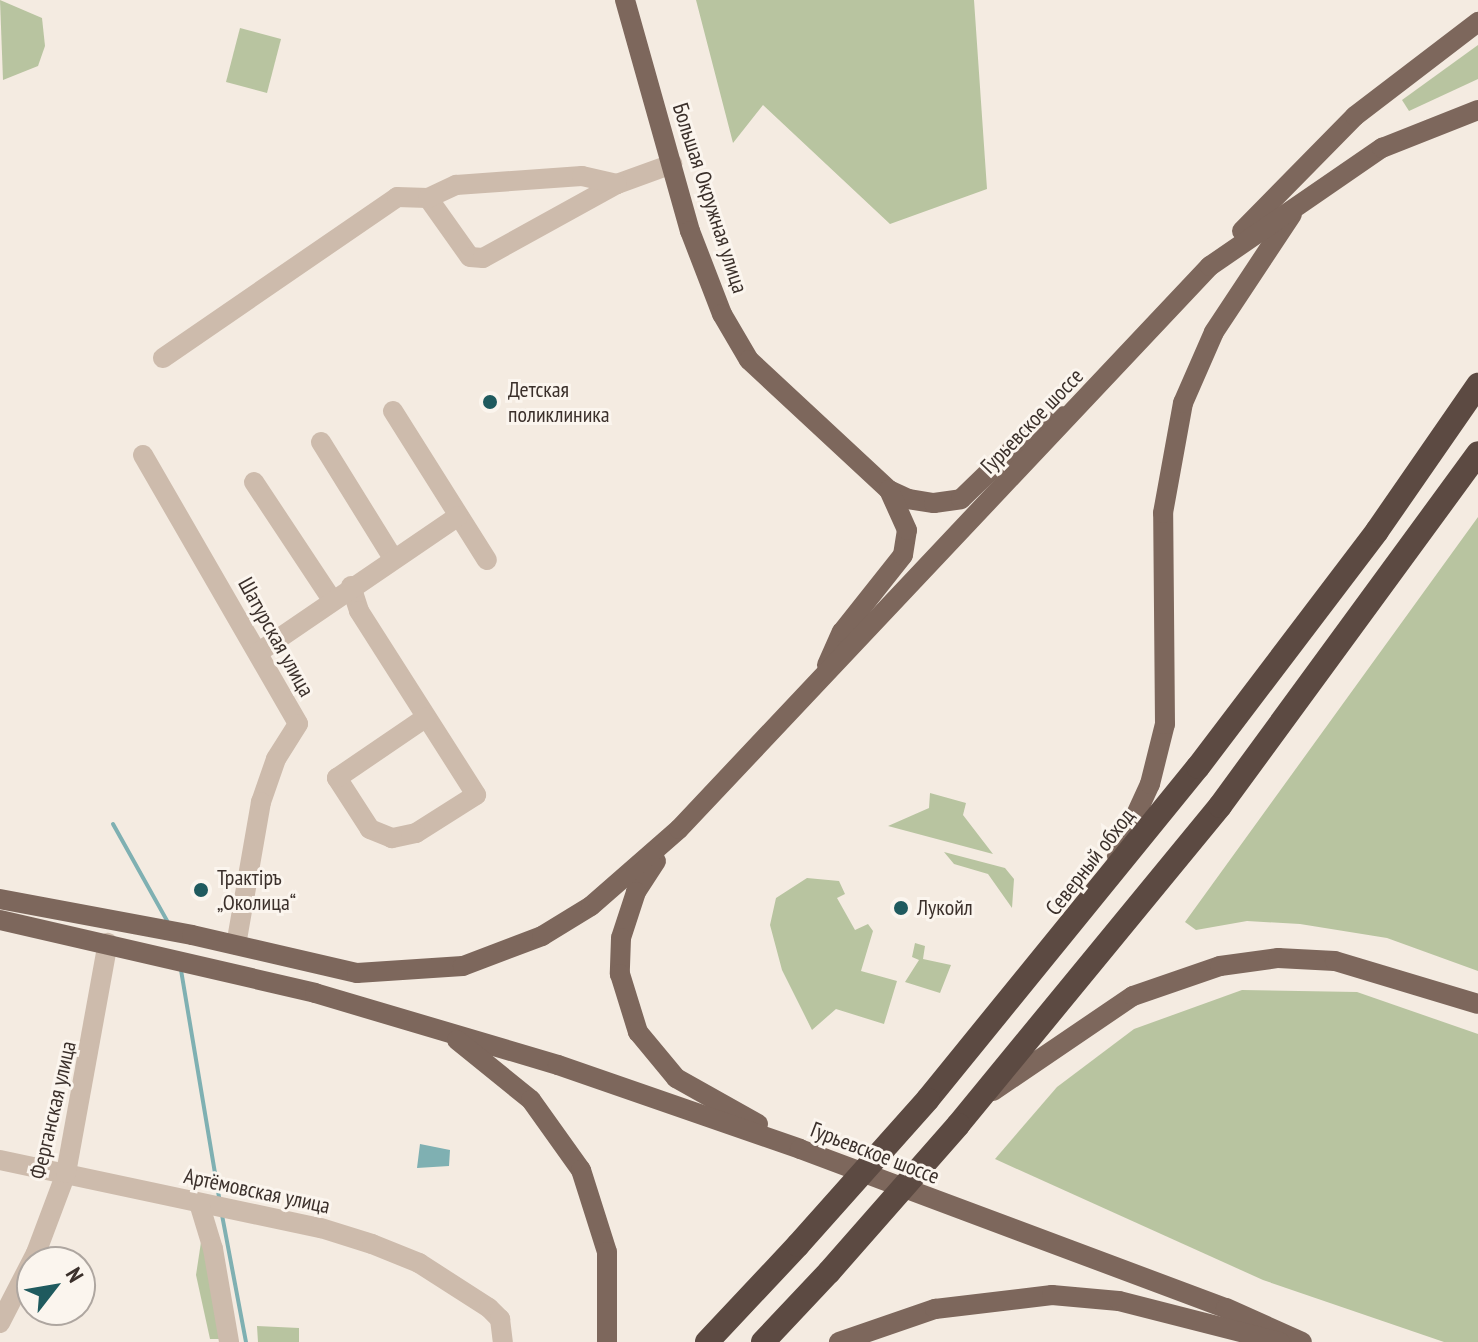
<!DOCTYPE html>
<html>
<head>
<meta charset="utf-8">
<style>
  body { margin:0 }
  #map { position:relative; width:1478px; height:1342px; overflow:hidden; background:#f4ebe1; font-family:"PT Sans Narrow",sans-serif }
  div>[style] { position:absolute }
  .green>* { inset:0; background:#b8c4a0 }
  .water>* { inset:0; background:#7fb0b2 }
  .stream>* { height:4px; margin:-2px; padding:0 2px; transform-origin:2px; border-radius:2px; background:#7fb0b2 }
  .minor>* { height:20px; margin:-10px; padding:0 10px; transform-origin:10px; border-radius:10px; background:#cdbbac }
  .major>* { height:20px; margin:-10px; padding:0 10px; transform-origin:10px; border-radius:10px; background:#7d675c }
  .highway>* { height:24px; margin:-12px; padding:0 12px; transform-origin:12px; border-radius:12px; background:#5c4a42 }
  .highway-bridge>* { height:24px; margin:-12px; padding:0 12px; transform-origin:12px; border-radius:12px; background:#5c4a42 }
  .dots>* { width:22px; height:22px; translate:-50% -50%; box-sizing:border-box; border:4px solid #fbf5ee; border-radius:50% }
  span { translate:-50% -50%; white-space:nowrap; text-align:center; line-height:1.15; -webkit-text-stroke:6px #fbf5ee; paint-order:stroke }
  .street-label { font-size:22px; color:#3b302b }
  .poi-label { font-size:22px; color:#3b302b }
  .left { translate:0 -50%; text-align:left }
  .north { position:absolute; left:16px; top:1246px; width:80px; height:80px; box-sizing:border-box; background:#fbf5ee; border:2px solid #aea6a0; border-radius:50%; rotate:59deg; font-size:22px; font-weight:700; line-height:32px; text-align:center; color:#3b302b }
  .north::after { content:''; display:block; margin:auto; width:28px; height:36px; background:#1f5a5e; clip-path:polygon(50% 0,100% 100%,50% 72%,0 100%) }
</style>
</head>
<body>
<div id="map">
  <div class="green">
    <div style="clip-path:polygon(0 0,42px 18px,45px 46px,38px 66px,3px 80px)"></div>
    <div style="clip-path:polygon(696px 0,974px 0,987px 189px,890px 224px,763px 105px,733px 143px)"></div>
    <div style="clip-path:polygon(240px 28px,281px 39px,267px 93px,226px 82px)"></div>
    <div style="clip-path:polygon(1478px 45px,1478px 79px,1409px 111px,1402px 100px)"></div>
    <div style="clip-path:polygon(1478px 517px,1478px 971px,1387px 938px,1300px 924px,1247px 921px,1196px 930px,1185px 922px)"></div>
    <div style="clip-path:polygon(930px 793px,966px 803px,963px 815px,993px 854px,888px 826px,929px 808px)"></div>
    <div style="clip-path:polygon(944px 852px,1005px 868px,1014px 879px,1012px 908px,988px 874px,954px 864px)"></div>
    <div style="clip-path:polygon(807px 878px,839px 881px,845px 894px,837px 898px,855px 930px,868px 924px,873px 931px,861px 971px,897px 981px,884px 1024px,836px 1009px,812px 1030px,782px 970px,770px 925px,776px 898px)"></div>
    <div style="clip-path:polygon(915px 943px,925px 946px,923px 959px,951px 965px,940px 993px,905px 982px,919px 960px,912px 957px)"></div>
    <div style="clip-path:polygon(1242px 990px,1357px 992px,1478px 1034px,1478px 1342px,1444px 1342px,1263px 1280px,995px 1159px,1057px 1087px,1134px 1029px)"></div>
    <div style="clip-path:polygon(203px 1229px,228px 1339px,210px 1339px,196px 1275px)"></div>
    <div style="clip-path:polygon(257px 1326px,299px 1328px,299px 1342px,258px 1342px)"></div>
  </div>
  <div class="water">
    <div style="clip-path:polygon(420px 1144px,450px 1150px,449px 1166px,417px 1168px)"></div>
  </div>
  <div class="stream">
    <div style="left:113px;top:824px;width:115px;rotate:60.8deg"></div>
    <div style="left:181px;top:970px;width:231px;rotate:80.5deg"></div>
    <div style="left:222px;top:1215px;width:129px;rotate:79.3deg"></div>
  </div>
  <div class="minor">
    <div style="left:428px;top:198px;width:72px;rotate:54.6deg"></div>
    <div style="left:470px;top:257px;width:13px;rotate:4deg"></div>
    <div style="left:483px;top:258px;width:153px;rotate:-28.9deg"></div>
    <div style="left:617px;top:184px;width:59px;rotate:-20deg"></div>
    <div style="left:163px;top:358px;width:284px;rotate:-34.5deg"></div>
    <div style="left:397px;top:197px;width:31px;rotate:2deg"></div>
    <div style="left:428px;top:198px;width:31px;rotate:-25deg"></div>
    <div style="left:456px;top:185px;width:126px;rotate:-4.1deg"></div>
    <div style="left:582px;top:176px;width:36px;rotate:13deg"></div>
    <div style="left:393px;top:411px;width:176px;rotate:57.8deg"></div>
    <div style="left:321px;top:442px;width:137px;rotate:58.2deg"></div>
    <div style="left:143px;top:455px;width:310px;rotate:60deg"></div>
    <div style="left:298px;top:724px;width:41px;rotate:122.2deg"></div>
    <div style="left:276px;top:759px;width:46px;rotate:109.2deg"></div>
    <div style="left:261px;top:802px;width:145px;rotate:99.9deg"></div>
    <div style="left:254px;top:482px;width:141px;rotate:56.5deg"></div>
    <div style="left:351px;top:586px;width:26px;rotate:72deg"></div>
    <div style="left:359px;top:611px;width:218px;rotate:57.5deg"></div>
    <div style="left:476px;top:795px;width:71px;rotate:147.7deg"></div>
    <div style="left:416px;top:833px;width:25px;rotate:168deg"></div>
    <div style="left:392px;top:838px;width:24px;rotate:-158deg"></div>
    <div style="left:370px;top:829px;width:61px;rotate:-122.9deg"></div>
    <div style="left:337px;top:778px;width:107px;rotate:-34.3deg"></div>
    <div style="left:259px;top:652px;width:241px;rotate:-34.3deg"></div>
    <div style="left:0;top:1160px;width:328px;rotate:12deg"></div>
    <div style="left:321px;top:1228px;width:53px;rotate:17.4deg"></div>
    <div style="left:372px;top:1244px;width:51px;rotate:22deg"></div>
    <div style="left:419px;top:1263px;width:83px;rotate:32.7deg"></div>
    <div style="left:489px;top:1308px;width:16px;rotate:45deg"></div>
    <div style="left:500px;top:1319px;width:23px;rotate:83deg"></div>
    <div style="left:199px;top:1203px;width:48px;rotate:73.1deg"></div>
    <div style="left:213px;top:1249px;width:94px;rotate:80.2deg"></div>
    <div style="left:0;top:1323px;width:79px;rotate:-62.8deg"></div>
    <div style="left:36px;top:1253px;width:85px;rotate:-69.4deg"></div>
    <div style="left:66px;top:1173px;width:234px;rotate:-79.7deg"></div>
  </div>
  <div class="major">
    <div style="left:625px;top:0;width:240px;rotate:74.3deg"></div>
    <div style="left:690px;top:231px;width:89px;rotate:68.9deg"></div>
    <div style="left:722px;top:314px;width:53px;rotate:59.6deg"></div>
    <div style="left:749px;top:360px;width:191px;rotate:42.9deg"></div>
    <div style="left:889px;top:490px;width:21px;rotate:25deg"></div>
    <div style="left:908px;top:499px;width:26px;rotate:9deg"></div>
    <div style="left:934px;top:503px;width:27px;rotate:-8deg"></div>
    <div style="left:961px;top:499px;width:93px;rotate:-44.1deg"></div>
    <div style="left:1028px;top:434px;width:39px;rotate:-27deg"></div>
    <div style="left:1242px;top:231px;width:161px;rotate:-45.5deg"></div>
    <div style="left:1355px;top:116px;width:155px;rotate:-37.4deg"></div>
    <div style="left:827px;top:665px;width:36px;rotate:-66deg"></div>
    <div style="left:842px;top:632px;width:98px;rotate:-51.6deg"></div>
    <div style="left:903px;top:555px;width:25px;rotate:-81deg"></div>
    <div style="left:907px;top:530px;width:44px;rotate:-114.2deg"></div>
    <div style="left:1117px;top:856px;width:79px;rotate:-65.4deg"></div>
    <div style="left:1150px;top:784px;width:62px;rotate:-76deg"></div>
    <div style="left:1165px;top:724px;width:211px;rotate:-90.5deg"></div>
    <div style="left:1163px;top:513px;width:112px;rotate:-79.7deg"></div>
    <div style="left:1183px;top:403px;width:77px;rotate:-66.4deg"></div>
    <div style="left:1214px;top:332px;width:141px;rotate:-56.5deg"></div>
    <div style="left:656px;top:861px;width:37px;rotate:123deg"></div>
    <div style="left:636px;top:892px;width:48px;rotate:108.1deg"></div>
    <div style="left:621px;top:938px;width:36px;rotate:92deg"></div>
    <div style="left:620px;top:974px;width:61px;rotate:72.8deg"></div>
    <div style="left:638px;top:1032px;width:60px;rotate:50.4deg"></div>
    <div style="left:676px;top:1078px;width:94px;rotate:29.3deg"></div>
    <div style="left:0;top:899px;width:195px;rotate:10.6deg"></div>
    <div style="left:192px;top:935px;width:169px;rotate:13deg"></div>
    <div style="left:357px;top:973px;width:106px;rotate:-3.8deg"></div>
    <div style="left:463px;top:966px;width:85px;rotate:-20.8deg"></div>
    <div style="left:542px;top:936px;width:57px;rotate:-31.5deg"></div>
    <div style="left:591px;top:906px;width:117px;rotate:-41.2deg"></div>
    <div style="left:679px;top:829px;width:774px;rotate:-46.68deg"></div>
    <div style="left:1210px;top:266px;width:209px;rotate:-34.5deg"></div>
    <div style="left:1382px;top:148px;width:103px;rotate:-21.6deg"></div>
    <div style="left:0;top:920px;width:323px;rotate:13deg"></div>
    <div style="left:315px;top:993px;width:253px;rotate:16.5deg"></div>
    <div style="left:558px;top:1065px;width:256px;rotate:19.1deg"></div>
    <div style="left:800px;top:1149px;width:455px;rotate:20.5deg"></div>
    <div style="left:1226px;top:1308px;width:83px;rotate:24.1deg"></div>
    <div style="left:457px;top:1040px;width:95px;rotate:39deg"></div>
    <div style="left:531px;top:1100px;width:86px;rotate:54.5deg"></div>
    <div style="left:581px;top:1170px;width:86px;rotate:72.4deg"></div>
    <div style="left:607px;top:1252px;width:90px;rotate:90deg"></div>
    <div style="left:993px;top:1091px;width:169px;rotate:-34.2deg"></div>
    <div style="left:1133px;top:996px;width:92px;rotate:-19deg"></div>
    <div style="left:1220px;top:966px;width:59px;rotate:-7.9deg"></div>
    <div style="left:1278px;top:958px;width:57px;rotate:3deg"></div>
    <div style="left:1335px;top:961px;width:149px;rotate:16.7deg"></div>
    <div style="left:839px;top:1342px;width:102px;rotate:-19deg"></div>
    <div style="left:935px;top:1309px;width:118px;rotate:-6.8deg"></div>
    <div style="left:1052px;top:1295px;width:67px;rotate:5.1deg"></div>
    <div style="left:1119px;top:1301px;width:166px;rotate:14.3deg"></div>
  </div>
  <div class="highway">
    <div style="left:928px;top:1099px;width:428px;rotate:-50.9deg"></div>
    <div style="left:1198px;top:767px;width:296px;rotate:-52.8deg"></div>
    <div style="left:1377px;top:531px;width:178px;rotate:-55.3deg"></div>
    <div style="left:958px;top:1125px;width:413px;rotate:-50.6deg"></div>
    <div style="left:1220px;top:806px;width:437px;rotate:-53.8deg"></div>
    <div style="left:707px;top:1342px;width:133px;rotate:-46.8deg"></div>
    <div style="left:763px;top:1342px;width:96px;rotate:-46.7deg"></div>
  </div>
  <div class="highway-bridge">
    <div style="left:798px;top:1245px;width:195px;rotate:-48.3deg"></div>
    <div style="left:829px;top:1272px;width:196px;rotate:-48.7deg"></div>
  </div>
  <div class="dots">
    <div style="left:490px;top:402px;background:#1f5a5e"></div>
    <div style="left:201px;top:890px;background:#1f5a5e"></div>
    <div style="left:901px;top:908px;background:#1f5a5e"></div>
  </div>
  <div class="street-label">
    <span style="left:710px;top:198px;rotate:72deg">Большая Окружная улица</span>
    <span style="left:1032px;top:421px;rotate:-46deg">Гурьевское шоссе</span>
    <span style="left:276px;top:637px;rotate:61deg">Шатурская улица</span>
    <span style="left:1090px;top:862px;rotate:-52deg">Северный обход</span>
    <span style="left:53px;top:1110px;rotate:-77deg">Ферганская улица</span>
    <span style="left:875px;top:1153px;rotate:21deg">Гурьевское шоссе</span>
    <span style="left:257px;top:1191px;rotate:12deg">Артёмовская улица</span>
  </div>
  <div class="poi-label">
    <span class="left" style="left:508px;top:402px">Детская<br>поликлиника</span>
    <span class="left" style="left:217px;top:890px">Трактiръ<br>„Околица“</span>
    <span class="left" style="left:917px;top:908px">Лукойл</span>
  </div>
  <div class="north">N</div>
</div>
</body>
</html>
